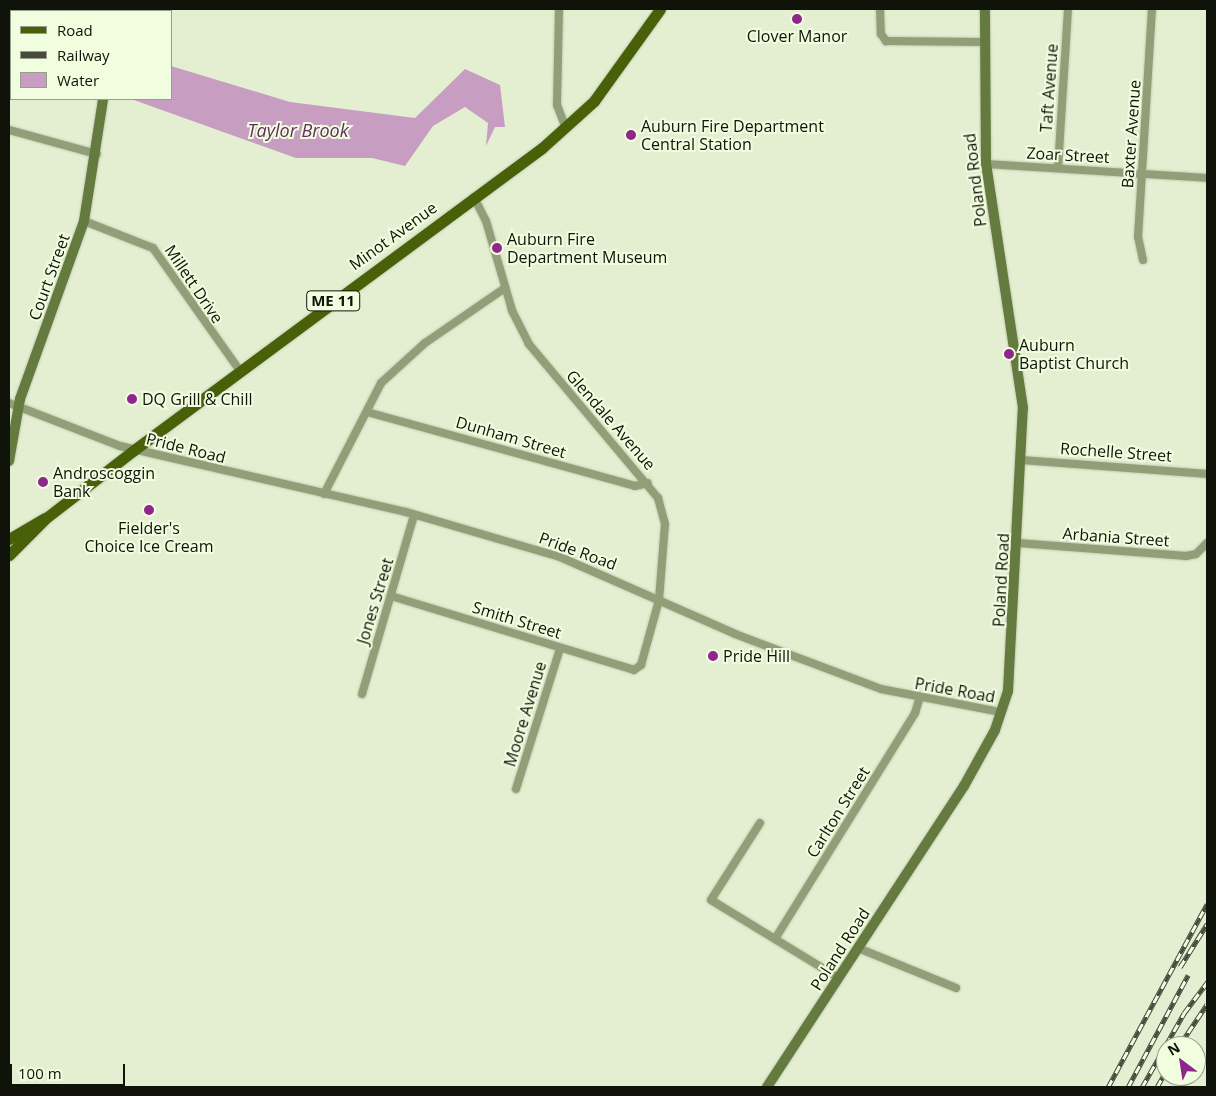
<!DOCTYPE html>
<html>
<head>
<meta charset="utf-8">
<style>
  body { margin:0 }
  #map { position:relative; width:1216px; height:1096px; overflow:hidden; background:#e4efd2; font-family:"Open Sans",sans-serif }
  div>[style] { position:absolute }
  .water>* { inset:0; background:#c79ec2 }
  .roads { filter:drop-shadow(0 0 1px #c2ccb2) drop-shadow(0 0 1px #c2ccb2) }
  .street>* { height:8px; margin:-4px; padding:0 4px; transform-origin:4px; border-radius:4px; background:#909f78 }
  .secondary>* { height:10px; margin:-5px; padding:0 5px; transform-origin:5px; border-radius:5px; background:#657a3f }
  .primary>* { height:11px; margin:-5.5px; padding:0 5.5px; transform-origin:5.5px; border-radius:5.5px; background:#486008 }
  .rail>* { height:4.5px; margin-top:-2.25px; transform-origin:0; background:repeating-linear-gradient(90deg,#f1fddf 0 8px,#464b3c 0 16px); box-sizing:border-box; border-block:1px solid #464b3c }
  .dots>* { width:14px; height:14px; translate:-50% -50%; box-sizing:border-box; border:2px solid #f1fddf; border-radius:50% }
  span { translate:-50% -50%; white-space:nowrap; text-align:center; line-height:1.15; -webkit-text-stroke:4px #f1fddf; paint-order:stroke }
  .shield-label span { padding:1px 4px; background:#f1fddf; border:1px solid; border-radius:4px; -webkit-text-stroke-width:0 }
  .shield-label { font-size:15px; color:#101309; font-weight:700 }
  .poi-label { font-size:16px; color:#101309 }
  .left { translate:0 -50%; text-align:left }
  .street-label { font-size:16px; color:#101309 }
  .water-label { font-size:18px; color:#612e5d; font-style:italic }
  .frame { position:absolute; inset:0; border:10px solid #101309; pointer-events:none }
  .legend { position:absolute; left:10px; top:10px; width:162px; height:90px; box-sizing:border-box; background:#f1fddf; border:1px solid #979f89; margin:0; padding:6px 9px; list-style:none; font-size:15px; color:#101309 }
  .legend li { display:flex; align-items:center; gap:10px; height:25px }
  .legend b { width:25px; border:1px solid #979f89 }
  .north { position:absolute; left:1156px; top:1036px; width:50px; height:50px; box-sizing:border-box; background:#f1fddf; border:1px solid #979f89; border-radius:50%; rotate:329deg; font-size:14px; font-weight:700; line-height:20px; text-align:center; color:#101309 }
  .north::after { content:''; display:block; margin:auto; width:18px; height:22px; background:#8f268a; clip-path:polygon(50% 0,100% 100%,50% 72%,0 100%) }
  .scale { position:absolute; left:10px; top:1064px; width:115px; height:22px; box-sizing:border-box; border:2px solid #101309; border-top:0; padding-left:6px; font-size:15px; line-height:18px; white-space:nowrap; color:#101309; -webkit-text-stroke:4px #f1fddf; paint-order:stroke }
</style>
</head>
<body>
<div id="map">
  <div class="water">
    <div style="clip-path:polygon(171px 66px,290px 102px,415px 118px,465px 69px,500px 85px,505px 127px,495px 127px,486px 146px,488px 123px,465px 107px,433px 126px,405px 166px,372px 158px,296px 158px,131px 99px,171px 99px)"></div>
  </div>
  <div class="roads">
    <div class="street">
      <div style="left:559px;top:9px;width:96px;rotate:91.2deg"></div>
      <div style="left:557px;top:105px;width:25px;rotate:69deg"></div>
      <div style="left:880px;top:9px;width:25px;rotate:88deg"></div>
      <div style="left:881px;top:34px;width:9px;rotate:54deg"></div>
      <div style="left:886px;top:41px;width:98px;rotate:0.6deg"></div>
      <div style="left:9px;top:130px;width:91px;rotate:15.3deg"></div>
      <div style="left:986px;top:164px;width:221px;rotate:3.6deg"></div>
      <div style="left:1058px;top:168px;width:159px;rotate:-86.4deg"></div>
      <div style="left:84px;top:221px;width:74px;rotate:21.4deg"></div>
      <div style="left:153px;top:248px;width:151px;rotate:54.7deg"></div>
      <div style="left:1143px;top:260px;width:24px;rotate:-102deg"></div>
      <div style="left:1138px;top:237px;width:228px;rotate:-86.5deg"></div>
      <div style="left:9px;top:403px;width:119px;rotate:21.2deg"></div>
      <div style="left:120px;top:446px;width:294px;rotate:13deg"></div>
      <div style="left:406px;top:512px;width:160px;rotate:16.3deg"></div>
      <div style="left:560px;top:557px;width:191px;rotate:23.7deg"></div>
      <div style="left:735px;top:634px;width:156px;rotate:20.6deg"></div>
      <div style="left:881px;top:689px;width:122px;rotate:10.9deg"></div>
      <div style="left:367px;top:412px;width:278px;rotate:15.4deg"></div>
      <div style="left:635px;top:486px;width:13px;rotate:-13deg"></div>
      <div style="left:1022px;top:460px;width:186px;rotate:4.3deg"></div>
      <div style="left:324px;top:494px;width:125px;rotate:-62.8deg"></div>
      <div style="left:381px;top:383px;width:59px;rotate:-42.3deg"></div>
      <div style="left:425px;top:343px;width:97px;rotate:-34.5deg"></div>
      <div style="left:1018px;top:543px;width:169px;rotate:4.4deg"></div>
      <div style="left:1186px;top:556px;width:10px;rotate:-11deg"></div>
      <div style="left:1196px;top:554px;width:16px;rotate:-45deg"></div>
      <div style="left:391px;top:596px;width:254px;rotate:16.9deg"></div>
      <div style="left:634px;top:670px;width:9px;rotate:-36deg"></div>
      <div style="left:641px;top:665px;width:67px;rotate:-74.5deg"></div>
      <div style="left:659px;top:600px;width:76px;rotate:-85.5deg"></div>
      <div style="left:665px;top:524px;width:27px;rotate:-105deg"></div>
      <div style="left:658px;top:498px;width:201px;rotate:-130deg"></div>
      <div style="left:529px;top:344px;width:38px;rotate:-117deg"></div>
      <div style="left:512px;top:310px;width:93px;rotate:-106.3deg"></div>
      <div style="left:486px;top:221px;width:27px;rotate:-117deg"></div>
      <div style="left:362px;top:694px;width:186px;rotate:-73.8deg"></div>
      <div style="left:516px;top:789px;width:147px;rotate:-72.6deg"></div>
      <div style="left:760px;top:823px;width:91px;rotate:122.5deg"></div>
      <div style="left:711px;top:900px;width:150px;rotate:31.4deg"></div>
      <div style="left:775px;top:939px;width:266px;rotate:-58.2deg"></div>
      <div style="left:915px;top:713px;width:17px;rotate:-73deg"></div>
      <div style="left:858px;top:948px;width:106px;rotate:22.2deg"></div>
    </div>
    <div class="secondary">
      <div style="left:110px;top:11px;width:2px;rotate:-90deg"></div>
      <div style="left:9px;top:461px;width:63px;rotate:-79.9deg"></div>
      <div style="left:20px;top:399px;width:189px;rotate:-70.2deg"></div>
      <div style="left:84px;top:221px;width:123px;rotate:-81.1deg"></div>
      <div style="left:767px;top:1087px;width:360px;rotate:-56.8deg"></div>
      <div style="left:964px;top:786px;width:64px;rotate:-61deg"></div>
      <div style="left:995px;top:730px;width:41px;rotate:-71.6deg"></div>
      <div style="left:1008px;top:691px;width:283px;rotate:-87deg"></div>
      <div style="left:1023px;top:408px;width:247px;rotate:-98.6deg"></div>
      <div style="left:986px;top:164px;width:155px;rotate:-90.4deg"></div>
    </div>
    <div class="primary">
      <div style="left:9px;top:539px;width:42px;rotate:-30.3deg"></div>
      <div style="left:9px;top:555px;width:52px;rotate:-45deg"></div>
      <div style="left:46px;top:518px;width:111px;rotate:-37.7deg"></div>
      <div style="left:134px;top:450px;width:508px;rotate:-36.51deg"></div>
      <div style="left:542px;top:148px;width:70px;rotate:-42.1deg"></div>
      <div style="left:594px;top:101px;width:113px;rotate:-54.3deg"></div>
    </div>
  </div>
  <div class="rail">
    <div style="left:1180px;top:967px;width:51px;rotate:-57.9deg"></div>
    <div style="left:1179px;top:1046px;width:50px;rotate:-56.3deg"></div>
    <div style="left:1108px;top:1087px;width:208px;rotate:-61.6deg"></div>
    <div style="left:1128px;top:1087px;width:127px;rotate:-61.8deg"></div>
    <div style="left:1142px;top:1087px;width:85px;rotate:-60.4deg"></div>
    <div style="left:1184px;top:1013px;width:39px;rotate:-53deg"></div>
    <div style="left:1157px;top:1087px;width:18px;rotate:-61deg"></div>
  </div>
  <div class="dots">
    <div style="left:797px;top:19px;background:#8f268a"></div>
    <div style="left:631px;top:135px;background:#8f268a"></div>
    <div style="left:497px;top:248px;background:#8f268a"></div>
    <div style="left:1009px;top:354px;background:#8f268a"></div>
    <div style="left:132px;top:399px;background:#8f268a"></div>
    <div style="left:43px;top:482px;background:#8f268a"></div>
    <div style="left:149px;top:510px;background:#8f268a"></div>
    <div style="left:713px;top:656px;background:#8f268a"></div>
  </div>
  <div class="shield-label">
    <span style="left:333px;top:301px">ME 11</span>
  </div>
  <div class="poi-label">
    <span style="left:797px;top:36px">Clover Manor</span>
    <span class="left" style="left:641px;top:135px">Auburn Fire Department<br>Central Station</span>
    <span class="left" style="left:507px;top:248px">Auburn Fire<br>Department Museum</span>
    <span class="left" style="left:1019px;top:354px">Auburn<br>Baptist Church</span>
    <span class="left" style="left:142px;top:399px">DQ Grill &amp; Chill</span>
    <span class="left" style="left:53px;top:482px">Androscoggin<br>Bank</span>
    <span style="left:149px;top:537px">Fielder's<br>Choice Ice Cream</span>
    <span class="left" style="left:723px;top:656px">Pride Hill</span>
  </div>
  <div class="street-label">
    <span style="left:1049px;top:88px;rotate:-86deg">Taft Avenue</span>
    <span style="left:1131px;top:134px;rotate:-86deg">Baxter Avenue</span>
    <span style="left:1068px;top:155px;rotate:3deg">Zoar Street</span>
    <span style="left:975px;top:180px;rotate:-97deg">Poland Road</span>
    <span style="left:393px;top:236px;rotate:-36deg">Minot Avenue</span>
    <span style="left:49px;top:277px;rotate:-70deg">Court Street</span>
    <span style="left:194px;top:284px;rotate:56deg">Millett Drive</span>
    <span style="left:611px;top:420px;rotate:49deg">Glendale Avenue</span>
    <span style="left:511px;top:437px;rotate:16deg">Dunham Street</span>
    <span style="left:186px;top:448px;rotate:14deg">Pride Road</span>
    <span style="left:1116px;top:452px;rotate:4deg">Rochelle Street</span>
    <span style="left:1116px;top:537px;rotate:4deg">Arbania Street</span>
    <span style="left:578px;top:551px;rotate:20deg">Pride Road</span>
    <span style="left:1001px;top:580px;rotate:-87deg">Poland Road</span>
    <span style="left:375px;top:601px;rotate:-73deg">Jones Street</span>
    <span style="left:517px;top:620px;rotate:17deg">Smith Street</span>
    <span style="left:955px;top:690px;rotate:10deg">Pride Road</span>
    <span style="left:525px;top:714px;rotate:-73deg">Moore Avenue</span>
    <span style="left:838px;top:812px;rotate:-58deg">Carlton Street</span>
    <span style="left:840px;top:949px;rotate:-57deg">Poland Road</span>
  </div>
  <div class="water-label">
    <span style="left:298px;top:130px">Taylor Brook</span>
  </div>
  <div class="frame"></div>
  <ul class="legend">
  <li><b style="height:6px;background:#486008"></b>Road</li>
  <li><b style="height:6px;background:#464b3c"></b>Railway</li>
  <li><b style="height:14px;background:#c79ec2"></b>Water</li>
  </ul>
  <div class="north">N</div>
  <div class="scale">100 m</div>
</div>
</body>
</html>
